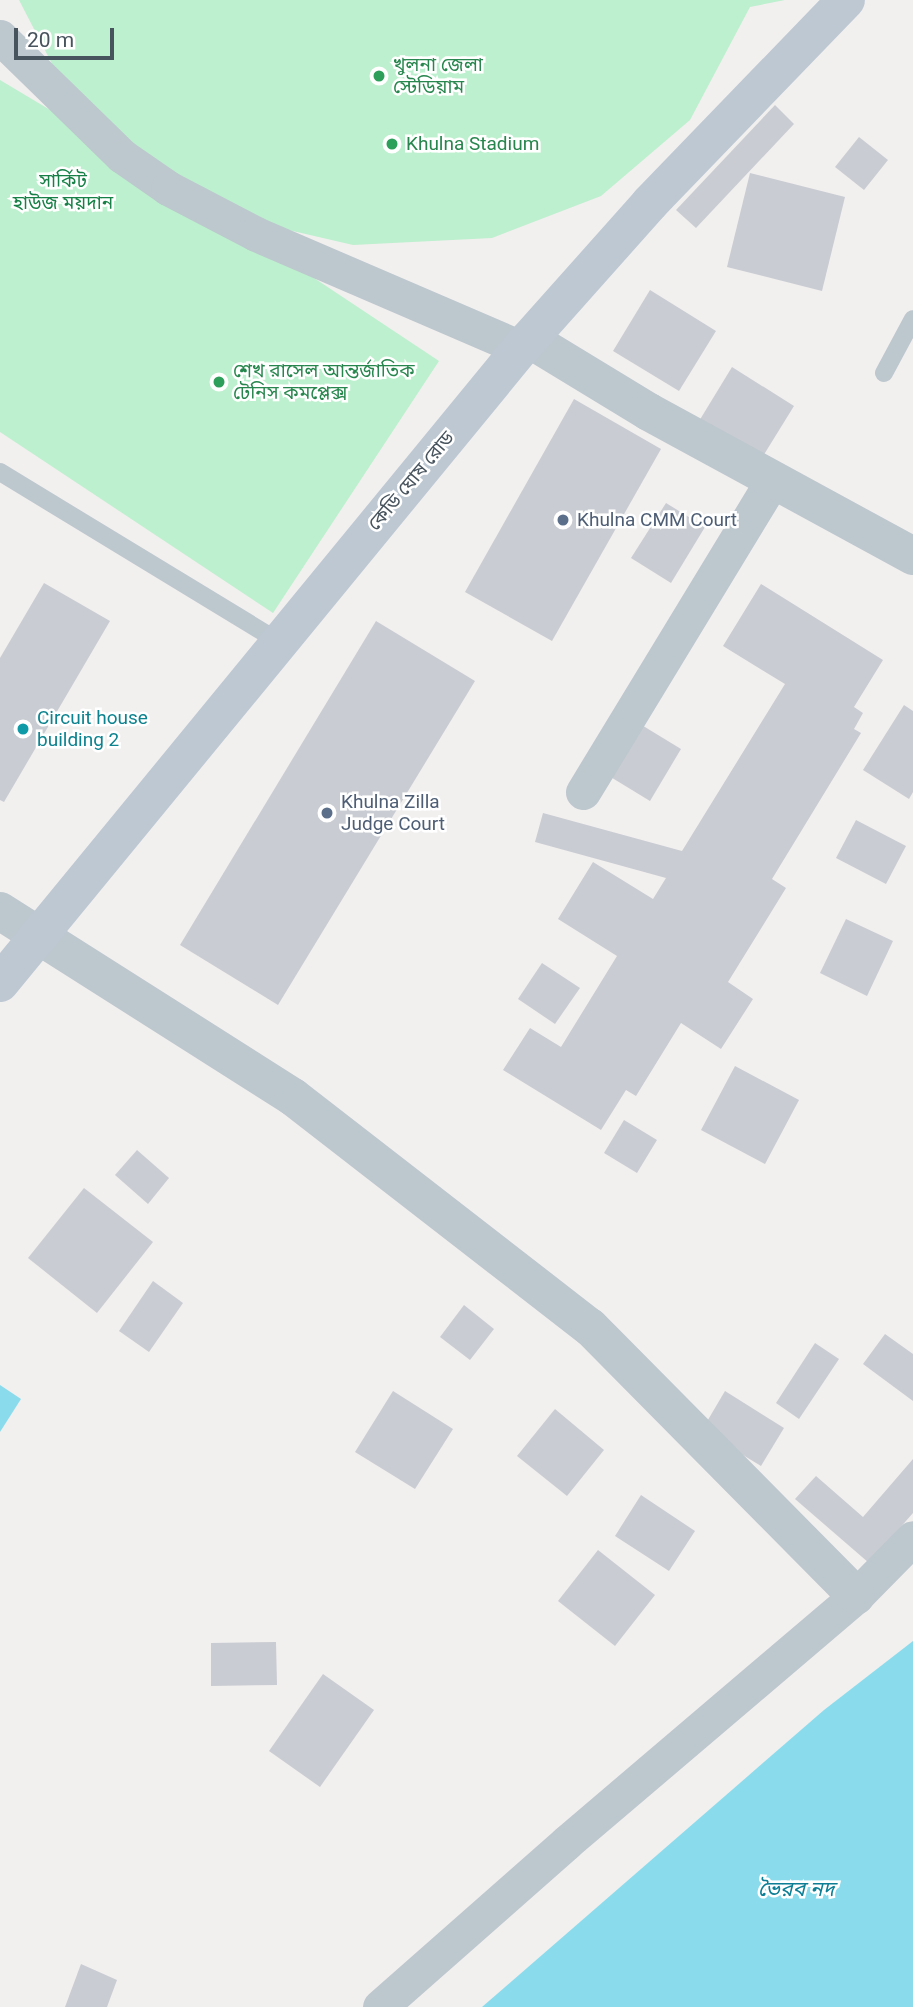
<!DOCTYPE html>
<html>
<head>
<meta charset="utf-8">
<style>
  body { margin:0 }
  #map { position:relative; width:913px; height:2007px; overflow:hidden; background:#f2efef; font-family:Roboto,"Noto Sans Bengali",sans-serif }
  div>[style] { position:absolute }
  .green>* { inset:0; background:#bdf0ce }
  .water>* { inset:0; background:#8adced }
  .building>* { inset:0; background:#c9ccd2 }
  .service>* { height:18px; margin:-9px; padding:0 9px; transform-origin:9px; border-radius:9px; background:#bdc7ce }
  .minor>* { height:35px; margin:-17.5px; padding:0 17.5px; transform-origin:17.5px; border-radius:17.5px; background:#bdc7ce }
  .tertiary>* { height:38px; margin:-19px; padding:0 19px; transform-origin:19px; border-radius:19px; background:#bdc7ce }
  .secondary>* { height:38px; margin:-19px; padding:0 19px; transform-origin:19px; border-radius:19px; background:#bdc8d3 }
  .dots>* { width:19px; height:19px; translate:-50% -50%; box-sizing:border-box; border:4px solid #fff; border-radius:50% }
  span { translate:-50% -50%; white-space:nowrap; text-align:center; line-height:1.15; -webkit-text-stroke:5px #fff; paint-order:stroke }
  .leisure-label { font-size:19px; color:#27864d }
  .left { translate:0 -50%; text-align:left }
  .park-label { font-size:19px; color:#168046 }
  .street-label { font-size:19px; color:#47535d }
  .service-label { font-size:19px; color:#4e5e75 }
  .culture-label { font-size:19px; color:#0d838f }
  .water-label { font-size:21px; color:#0c7e95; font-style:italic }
  .scale { position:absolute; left:14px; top:28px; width:100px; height:32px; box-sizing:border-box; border:4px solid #47535d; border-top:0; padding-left:9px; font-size:21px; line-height:24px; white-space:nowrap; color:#47535d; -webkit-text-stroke:5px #fff; paint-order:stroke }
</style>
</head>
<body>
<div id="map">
  <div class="green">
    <div style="clip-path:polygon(19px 0,785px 0,750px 7px,690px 120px,601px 196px,492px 238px,353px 245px,245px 220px,168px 181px,439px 361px,273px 613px,0 432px,0 80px,139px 163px,65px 89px)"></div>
  </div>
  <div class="water">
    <div style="clip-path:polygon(0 1385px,21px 1399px,0 1432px)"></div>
    <div style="clip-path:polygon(913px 1641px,913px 2007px,482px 2007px,824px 1710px)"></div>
  </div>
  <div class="building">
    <div style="clip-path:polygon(775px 105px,794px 124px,696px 228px,676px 210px)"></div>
    <div style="clip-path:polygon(859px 137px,888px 160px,864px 190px,835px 167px)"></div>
    <div style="clip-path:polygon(750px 173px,845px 197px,822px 291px,727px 267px)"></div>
    <div style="clip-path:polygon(650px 290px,716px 331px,679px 391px,613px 351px)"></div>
    <div style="clip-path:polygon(732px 367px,794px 406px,755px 469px,693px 431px)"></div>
    <div style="clip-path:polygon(574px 399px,661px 449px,552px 641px,465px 592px)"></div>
    <div style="clip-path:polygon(666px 503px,705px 527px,671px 583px,631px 558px)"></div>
    <div style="clip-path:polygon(44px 583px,110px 621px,4px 802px,0 800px,0 658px)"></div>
    <div style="clip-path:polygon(761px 584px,883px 660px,854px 707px,863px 713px,854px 729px,861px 733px,772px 879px,786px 888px,728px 982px,753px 999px,721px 1049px,681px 1023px,636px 1096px,626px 1090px,601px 1130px,503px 1070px,530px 1028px,561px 1047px,617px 956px,558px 919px,593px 862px,653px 899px,666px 878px,535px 842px,543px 813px,682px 851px,785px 684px,723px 646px)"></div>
    <div style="clip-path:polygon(376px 621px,475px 681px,278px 1005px,180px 945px)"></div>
    <div style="clip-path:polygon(904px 705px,913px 711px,913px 792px,909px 799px,863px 770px)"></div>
    <div style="clip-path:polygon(640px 724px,681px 749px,650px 801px,609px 776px)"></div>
    <div style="clip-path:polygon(856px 820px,906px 846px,886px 884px,836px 858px)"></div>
    <div style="clip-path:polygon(846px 919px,893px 941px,867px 996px,820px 973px)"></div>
    <div style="clip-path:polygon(542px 963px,580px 988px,555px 1024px,518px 999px)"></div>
    <div style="clip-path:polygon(735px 1066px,799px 1100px,765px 1164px,701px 1130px)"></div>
    <div style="clip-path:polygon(624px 1120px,657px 1140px,637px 1173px,604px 1153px)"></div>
    <div style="clip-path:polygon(137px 1150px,169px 1178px,148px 1204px,115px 1175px)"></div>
    <div style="clip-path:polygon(84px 1188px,153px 1242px,97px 1313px,28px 1258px)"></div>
    <div style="clip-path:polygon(153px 1281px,183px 1303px,149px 1352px,119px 1331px)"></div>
    <div style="clip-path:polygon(464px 1305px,494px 1329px,470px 1360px,440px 1337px)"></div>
    <div style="clip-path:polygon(885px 1334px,913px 1354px,913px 1401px,863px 1364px)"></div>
    <div style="clip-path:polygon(815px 1343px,839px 1359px,799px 1419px,776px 1403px)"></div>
    <div style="clip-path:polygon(393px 1391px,453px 1429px,415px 1489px,355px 1452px)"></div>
    <div style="clip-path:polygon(725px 1391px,784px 1428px,761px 1466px,702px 1430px)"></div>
    <div style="clip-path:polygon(555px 1409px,604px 1450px,567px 1496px,517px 1456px)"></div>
    <div style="clip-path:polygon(913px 1459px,913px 1513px,869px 1563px,795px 1499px,816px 1476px,863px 1517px)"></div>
    <div style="clip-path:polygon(641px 1495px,695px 1531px,669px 1571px,615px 1536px)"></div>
    <div style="clip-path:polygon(598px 1550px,655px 1595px,615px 1646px,558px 1601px)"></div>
    <div style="clip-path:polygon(276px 1642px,277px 1685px,211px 1686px,211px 1643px)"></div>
    <div style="clip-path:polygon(323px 1674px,374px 1710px,320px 1787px,269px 1751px)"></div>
    <div style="clip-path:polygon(81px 1964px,117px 1980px,107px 2007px,65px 2007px)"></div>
  </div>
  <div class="service">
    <div style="left:884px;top:373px;width:61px;rotate:-61.8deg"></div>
    <div style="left:0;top:472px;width:325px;rotate:31.3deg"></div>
  </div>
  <div class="minor">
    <div style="left:0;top:37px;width:170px;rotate:44.3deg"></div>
    <div style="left:122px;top:156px;width:56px;rotate:34.8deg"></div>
    <div style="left:168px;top:188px;width:99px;rotate:27.6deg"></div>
    <div style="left:256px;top:234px;width:288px;rotate:23.3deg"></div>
    <div style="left:583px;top:792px;width:365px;rotate:-58.7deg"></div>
    <div style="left:380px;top:2007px;width:249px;rotate:-41.4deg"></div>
    <div style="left:567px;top:1842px;width:380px;rotate:-40.4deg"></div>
    <div style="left:856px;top:1596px;width:81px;rotate:-45.5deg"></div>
  </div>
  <div class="tertiary">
    <div style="left:529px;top:339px;width:140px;rotate:31.3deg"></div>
    <div style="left:649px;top:412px;width:301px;rotate:28.6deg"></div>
    <div style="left:0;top:911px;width:347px;rotate:32.4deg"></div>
    <div style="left:293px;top:1097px;width:376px;rotate:37.8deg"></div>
    <div style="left:590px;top:1327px;width:378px;rotate:45.3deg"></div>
  </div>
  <div class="secondary">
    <div style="left:0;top:983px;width:821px;rotate:-50.63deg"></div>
    <div style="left:521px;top:348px;width:194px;rotate:-48.3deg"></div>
    <div style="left:650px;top:203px;width:282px;rotate:-46deg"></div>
  </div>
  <div class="dots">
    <div style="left:379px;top:76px;background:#2e9e5b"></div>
    <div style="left:392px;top:144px;background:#2e9e5b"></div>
    <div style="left:219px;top:382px;background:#2e9e5b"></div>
    <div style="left:563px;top:520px;background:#5c6f8a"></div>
    <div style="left:23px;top:729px;background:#0f9aa8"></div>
    <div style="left:327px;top:813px;background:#5c6f8a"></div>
  </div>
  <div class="leisure-label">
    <span class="left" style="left:393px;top:76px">খুলনা জেলা<br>স্টেডিয়াম</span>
    <span class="left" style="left:406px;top:144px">Khulna Stadium</span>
    <span class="left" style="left:233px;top:382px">শেখ রাসেল আন্তর্জাতিক<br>টেনিস কমপ্লেক্স</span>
  </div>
  <div class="park-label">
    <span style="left:63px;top:192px">সার্কিট<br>হাউজ ময়দান</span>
  </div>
  <div class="street-label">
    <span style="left:411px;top:481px;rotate:-50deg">কেডি ঘোষ রোড</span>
  </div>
  <div class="service-label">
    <span class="left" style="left:577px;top:520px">Khulna CMM Court</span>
    <span class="left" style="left:341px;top:813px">Khulna Zilla<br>Judge Court</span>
  </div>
  <div class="culture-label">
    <span class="left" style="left:37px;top:729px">Circuit house<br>building 2</span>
  </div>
  <div class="water-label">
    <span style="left:796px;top:1889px">ভৈরব নদ</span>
  </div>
  <div class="scale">20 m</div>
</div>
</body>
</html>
